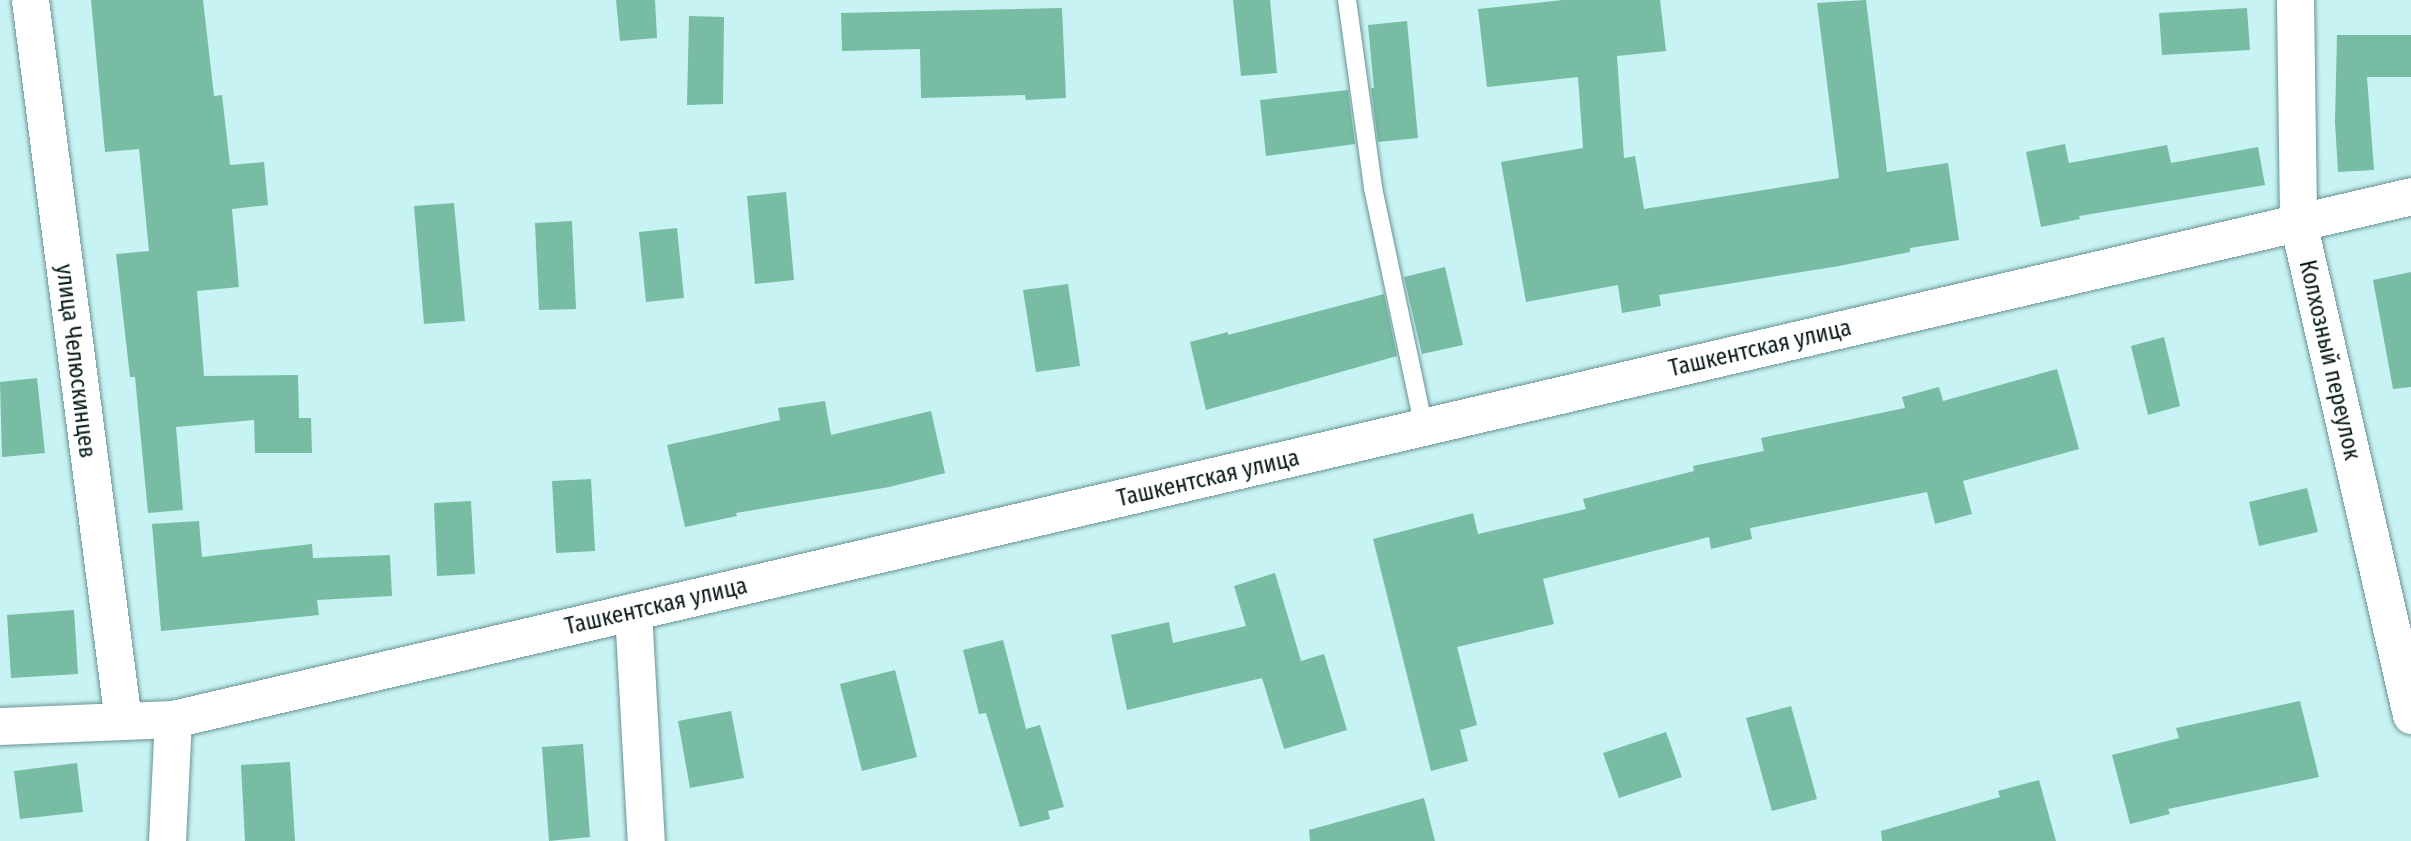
<!DOCTYPE html>
<html>
<head>
<meta charset="utf-8">
<style>
  body { margin:0 }
  #map { position:relative; width:2411px; height:841px; overflow:hidden; background:#c8f3f4; font-family:"Fira Sans Condensed",sans-serif }
  div>[style] { position:absolute }
  .building>* { inset:0; background:#77bca3 }
  .roads { filter:drop-shadow(0 0 2px #699293) drop-shadow(0 0 2px #699293) }
  .service>* { height:18px; margin:-9px; padding:0 9px; transform-origin:9px; border-radius:9px; background:#fff }
  .minor>* { height:37px; margin:-18.5px; padding:0 18.5px; transform-origin:18.5px; border-radius:18.5px; background:#fff }
  span { translate:-50% -50%; white-space:nowrap; text-align:center; line-height:1.15; -webkit-text-stroke:6px #fff; paint-order:stroke }
  .street-label { font-size:23px; color:#061717 }
</style>
</head>
<body>
<div id="map">
  <div class="building">
    <div style="clip-path:polygon(91px 0,203px 0,214px 96px,222px 95px,230px 165px,264px 162px,268px 205px,232px 209px,239px 287px,197px 291px,204px 376px,298px 375px,299px 418px,311px 418px,312px 453px,255px 453px,254px 420px,176px 427px,183px 510px,148px 513px,135px 377px,130px 377px,116px 254px,149px 251px,139px 149px,105px 152px)"></div>
    <div style="clip-path:polygon(616px 0,655px 0,657px 38px,620px 41px)"></div>
    <div style="clip-path:polygon(1233px 0,1270px 0,1277px 73px,1241px 76px)"></div>
    <div style="clip-path:polygon(1563px 0,1660px 0,1666px 51px,1617px 56px,1624px 158px,1635px 156px,1644px 209px,1839px 178px,1817px 3px,1866px 0,1887px 172px,1948px 163px,1959px 240px,1910px 248px,1910px 252px,1839px 266px,1659px 295px,1661px 306px,1622px 313px,1618px 285px,1526px 302px,1501px 162px,1583px 148px,1578px 77px,1487px 87px,1478px 9px)"></div>
    <div style="clip-path:polygon(1062px 8px,1066px 98px,1026px 100px,1025px 95px,921px 98px,920px 49px,842px 51px,841px 13px)"></div>
    <div style="clip-path:polygon(2247px 8px,2250px 50px,2162px 55px,2159px 13px)"></div>
    <div style="clip-path:polygon(689px 16px,724px 17px,723px 104px,687px 105px)"></div>
    <div style="clip-path:polygon(1407px 21px,1418px 138px,1378px 142px,1371px 88px,1374px 88px,1368px 25px)"></div>
    <div style="clip-path:polygon(2337px 35px,2411px 35px,2411px 77px,2367px 77px,2374px 170px,2338px 172px,2335px 122px)"></div>
    <div style="clip-path:polygon(1348px 90px,1355px 144px,1266px 156px,1260px 100px)"></div>
    <div style="clip-path:polygon(2065px 144px,2069px 163px,2167px 145px,2171px 163px,2258px 147px,2265px 185px,2079px 216px,2080px 219px,2041px 227px,2026px 152px)"></div>
    <div style="clip-path:polygon(786px 192px,794px 280px,755px 284px,747px 196px)"></div>
    <div style="clip-path:polygon(454px 203px,465px 321px,424px 324px,414px 206px)"></div>
    <div style="clip-path:polygon(572px 221px,576px 309px,539px 310px,535px 223px)"></div>
    <div style="clip-path:polygon(677px 228px,684px 298px,646px 302px,639px 232px)"></div>
    <div style="clip-path:polygon(1445px 267px,1463px 345px,1422px 354px,1404px 277px)"></div>
    <div style="clip-path:polygon(2411px 272px,2411px 387px,2393px 389px,2373px 280px)"></div>
    <div style="clip-path:polygon(1068px 284px,1080px 366px,1036px 372px,1023px 290px)"></div>
    <div style="clip-path:polygon(1384px 294px,1397px 356px,1206px 410px,1190px 342px,1228px 332px,1228px 335px)"></div>
    <div style="clip-path:polygon(2164px 337px,2180px 406px,2148px 415px,2131px 346px)"></div>
    <div style="clip-path:polygon(2057px 369px,2079px 449px,1963px 481px,1972px 514px,1935px 524px,1927px 492px,1750px 528px,1752px 539px,1711px 549px,1709px 537px,1543px 579px,1554px 624px,1457px 647px,1477px 725px,1460px 730px,1468px 761px,1431px 771px,1373px 539px,1473px 513px,1478px 534px,1586px 509px,1583px 499px,1694px 471px,1693px 466px,1764px 451px,1761px 438px,1905px 408px,1902px 397px,1939px 387px,1943px 401px)"></div>
    <div style="clip-path:polygon(37px 378px,45px 453px,2px 457px,0 382px)"></div>
    <div style="clip-path:polygon(825px 401px,831px 435px,931px 411px,945px 473px,889px 487px,736px 513px,737px 516px,685px 527px,667px 445px,780px 420px,778px 408px)"></div>
    <div style="clip-path:polygon(591px 479px,595px 551px,556px 553px,552px 481px)"></div>
    <div style="clip-path:polygon(2307px 488px,2318px 532px,2259px 546px,2249px 502px)"></div>
    <div style="clip-path:polygon(471px 501px,475px 574px,437px 576px,434px 503px)"></div>
    <div style="clip-path:polygon(199px 521px,202px 557px,312px 544px,313px 558px,390px 555px,392px 596px,317px 600px,319px 615px,161px 631px,152px 524px)"></div>
    <div style="clip-path:polygon(1275px 573px,1301px 661px,1324px 654px,1347px 730px,1284px 749px,1262px 678px,1127px 710px,1111px 635px,1169px 622px,1173px 643px,1246px 626px,1234px 586px)"></div>
    <div style="clip-path:polygon(74px 610px,78px 674px,11px 678px,7px 615px)"></div>
    <div style="clip-path:polygon(1003px 640px,1026px 729px,1040px 725px,1064px 807px,1048px 811px,1050px 819px,1020px 827px,986px 713px,979px 714px,963px 650px)"></div>
    <div style="clip-path:polygon(895px 670px,917px 757px,862px 771px,840px 684px)"></div>
    <div style="clip-path:polygon(2300px 701px,2319px 777px,2168px 809px,2170px 814px,2130px 824px,2112px 755px,2179px 738px,2176px 728px)"></div>
    <div style="clip-path:polygon(1791px 706px,1817px 799px,1772px 811px,1746px 718px)"></div>
    <div style="clip-path:polygon(731px 711px,744px 778px,690px 788px,678px 721px)"></div>
    <div style="clip-path:polygon(1666px 732px,1682px 777px,1619px 798px,1603px 753px)"></div>
    <div style="clip-path:polygon(583px 744px,590px 837px,549px 841px,542px 747px)"></div>
    <div style="clip-path:polygon(290px 762px,295px 841px,245px 841px,241px 765px)"></div>
    <div style="clip-path:polygon(77px 763px,83px 812px,20px 819px,14px 771px)"></div>
    <div style="clip-path:polygon(2039px 780px,2056px 841px,1882px 841px,1881px 831px,2000px 797px,1998px 791px)"></div>
    <div style="clip-path:polygon(1424px 798px,1435px 841px,1310px 841px,1309px 830px)"></div>
  </div>
  <div class="roads">
    <div class="service">
      <div style="left:1347px;top:0;width:190px;rotate:82.1deg"></div>
      <div style="left:1373px;top:188px;width:245px;rotate:78deg"></div>
    </div>
    <div class="minor">
      <div style="left:30px;top:0;width:727px;rotate:82.65deg"></div>
      <div style="left:2295px;top:0;width:222px;rotate:89.2deg"></div>
      <div style="left:2298px;top:222px;width:506px;rotate:77.09deg"></div>
      <div style="left:633px;top:612px;width:229px;rotate:86.8deg"></div>
      <div style="left:0;top:726px;width:173px;rotate:-2.3deg"></div>
      <div style="left:173px;top:719px;width:2298px;rotate:-13.15deg"></div>
      <div style="left:167px;top:841px;width:122px;rotate:-87.2deg"></div>
    </div>
  </div>
  <div class="street-label">
    <span style="left:1760px;top:348px;rotate:-13deg">Ташкентская улица</span>
    <span style="left:2330px;top:360px;rotate:77deg">Колхозный переулок</span>
    <span style="left:76px;top:361px;rotate:83deg">улица Челюскинцев</span>
    <span style="left:1208px;top:478px;rotate:-13deg">Ташкентская улица</span>
    <span style="left:656px;top:606px;rotate:-13deg">Ташкентская улица</span>
  </div>
</div>
</body>
</html>
